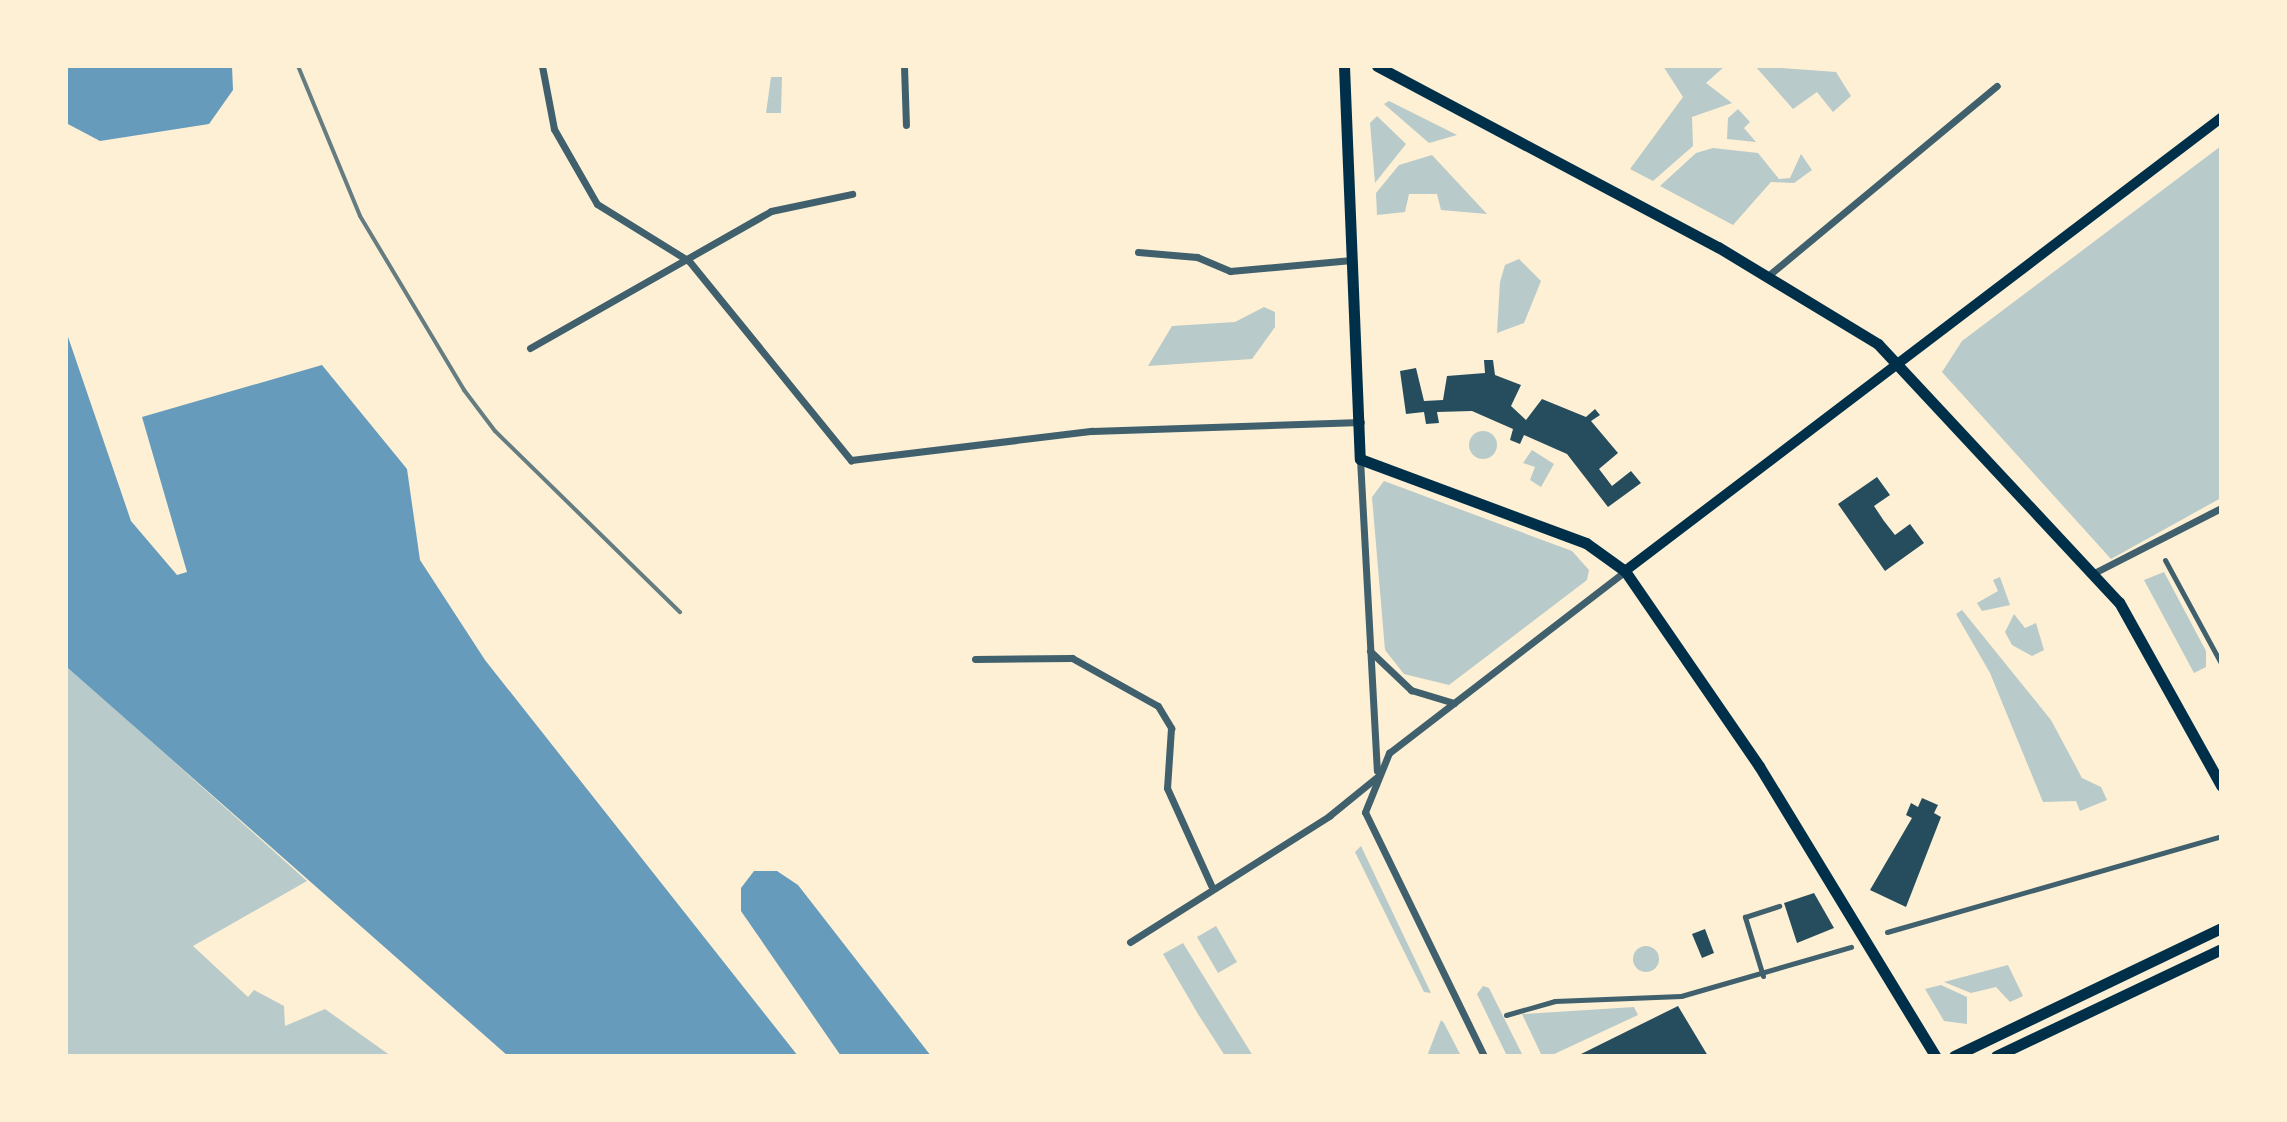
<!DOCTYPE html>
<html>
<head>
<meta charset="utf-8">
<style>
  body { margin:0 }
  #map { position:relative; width:2287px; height:1122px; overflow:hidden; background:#fdf0d5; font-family:"Source Serif 4",serif }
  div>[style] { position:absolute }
  .green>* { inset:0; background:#b9caca }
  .round { border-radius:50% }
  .water>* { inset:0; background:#669bbc }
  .building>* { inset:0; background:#264d5e }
  .pedestrian>* { height:5px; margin:-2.5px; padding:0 2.5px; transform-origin:2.5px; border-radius:2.5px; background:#3f606c }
  .minor>* { height:7px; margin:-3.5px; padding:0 3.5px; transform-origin:3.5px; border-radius:3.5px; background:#3f606c }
  .secondary>* { height:10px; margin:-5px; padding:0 5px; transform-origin:5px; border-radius:5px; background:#003049 }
  .primary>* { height:11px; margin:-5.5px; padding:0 5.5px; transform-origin:5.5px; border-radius:5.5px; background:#003049 }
  .rail>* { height:4px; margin:-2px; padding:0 2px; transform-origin:2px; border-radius:2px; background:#657d81 }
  span { translate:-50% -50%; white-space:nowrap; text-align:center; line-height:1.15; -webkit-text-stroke:8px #fdf0d5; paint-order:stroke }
  .frame { position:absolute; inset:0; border:68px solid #fdf0d5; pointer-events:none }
</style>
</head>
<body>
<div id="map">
  <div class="green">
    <div style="clip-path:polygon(1663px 66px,1725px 66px,1706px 83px,1732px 103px,1692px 117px,1693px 146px,1653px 181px,1630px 169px,1683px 97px)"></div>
    <div style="clip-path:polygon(1755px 66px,1836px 72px,1851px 96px,1833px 112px,1817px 92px,1793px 109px)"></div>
    <div style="clip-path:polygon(771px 77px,782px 77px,781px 113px,766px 113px)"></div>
    <div style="clip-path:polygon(1389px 101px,1457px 135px,1429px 143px,1384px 104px)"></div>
    <div style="clip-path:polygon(1738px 109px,1750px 122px,1744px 128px,1756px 142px,1727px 139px,1728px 118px)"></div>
    <div style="clip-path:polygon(1377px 116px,1406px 144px,1375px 183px,1370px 123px)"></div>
    <div style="clip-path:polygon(2221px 146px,2221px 498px,2111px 559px,1942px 372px,1962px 341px)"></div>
    <div style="clip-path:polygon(1713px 148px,1758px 153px,1779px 179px,1790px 178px,1801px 154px,1812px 170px,1794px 183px,1771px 182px,1733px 225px,1660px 186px,1696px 153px)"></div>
    <div style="clip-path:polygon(1432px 155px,1487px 214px,1441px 210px,1437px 194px,1409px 194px,1405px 212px,1377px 215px,1376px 193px,1399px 165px)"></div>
    <div style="clip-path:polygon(1519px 259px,1541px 281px,1524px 323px,1497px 333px,1500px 282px,1505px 265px)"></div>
    <div style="clip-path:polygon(1264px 307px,1275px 312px,1275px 327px,1252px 359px,1148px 366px,1172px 326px,1235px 322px)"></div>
    <div class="round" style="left:1469px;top:431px;width:28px;height:28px"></div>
    <div style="clip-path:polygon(1532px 450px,1554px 464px,1541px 487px,1530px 480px,1535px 467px,1523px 463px)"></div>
    <div style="clip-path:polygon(1384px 481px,1572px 551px,1589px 570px,1587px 580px,1449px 685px,1404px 674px,1385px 650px,1372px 497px)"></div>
    <div style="clip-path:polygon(2164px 572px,2206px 651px,2206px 667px,2194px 673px,2144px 580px)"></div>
    <div style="clip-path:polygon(2000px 577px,2010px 605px,1982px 611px,1977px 603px,1998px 591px,1993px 580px)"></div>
    <div style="clip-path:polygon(1962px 610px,2051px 720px,2082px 778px,2101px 787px,2107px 800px,2080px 811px,2076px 801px,2043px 802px,1990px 673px,1956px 614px)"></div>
    <div style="clip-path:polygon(2014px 614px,2025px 628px,2036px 623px,2044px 650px,2032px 656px,2012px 645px,2005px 632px)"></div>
    <div style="clip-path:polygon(66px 665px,307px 881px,193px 946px,248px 997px,254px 990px,284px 1006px,285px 1026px,325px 1009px,391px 1056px,66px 1056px)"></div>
    <div style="clip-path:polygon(1361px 846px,1431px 993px,1424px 992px,1355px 852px)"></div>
    <div style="clip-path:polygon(1216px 926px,1237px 962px,1218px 973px,1197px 937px)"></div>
    <div style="clip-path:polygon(1183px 943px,1253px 1056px,1225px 1056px,1198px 1014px,1163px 954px)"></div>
    <div class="round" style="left:1633px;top:946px;width:26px;height:26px"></div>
    <div style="clip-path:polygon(2008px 965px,2023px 996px,2010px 1002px,1996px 987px,1971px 993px,1944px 982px)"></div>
    <div style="clip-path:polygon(1941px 985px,1967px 997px,1967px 1024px,1944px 1021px,1925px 989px)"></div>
    <div style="clip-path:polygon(1483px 986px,1489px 988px,1523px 1056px,1507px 1056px,1477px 994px)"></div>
    <div style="clip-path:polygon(1634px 1007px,1638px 1015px,1550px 1056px,1541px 1054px,1522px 1014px)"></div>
    <div style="clip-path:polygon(1441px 1020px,1444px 1023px,1461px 1056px,1427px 1056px)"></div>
  </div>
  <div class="water">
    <div style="clip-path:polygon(66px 66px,232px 66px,233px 90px,209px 124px,100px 141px,66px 123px)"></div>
    <div style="clip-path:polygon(66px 331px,131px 521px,177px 575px,187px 572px,142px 417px,322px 365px,407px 469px,420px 560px,485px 660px,798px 1056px,508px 1056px,68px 668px)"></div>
    <div style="clip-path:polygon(754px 871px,777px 871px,798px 885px,931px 1056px,841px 1056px,741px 911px,741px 888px)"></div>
  </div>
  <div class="building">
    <div style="clip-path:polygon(1484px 360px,1493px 360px,1495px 375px,1521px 385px,1511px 406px,1526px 420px,1542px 399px,1586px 417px,1595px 409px,1600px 415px,1591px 421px,1618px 453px,1599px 469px,1612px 486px,1631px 471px,1641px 483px,1608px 507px,1567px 454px,1524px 435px,1520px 444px,1510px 440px,1513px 429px,1472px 411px,1437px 412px,1439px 423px,1426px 424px,1424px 412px,1406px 414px,1400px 371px,1416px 368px,1424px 401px,1443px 400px,1447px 376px,1485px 373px)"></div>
    <div style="clip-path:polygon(1877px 477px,1890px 495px,1874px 506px,1884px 521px,1895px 535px,1910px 524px,1924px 543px,1885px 571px,1838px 504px)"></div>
    <div style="clip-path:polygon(1922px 798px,1938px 805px,1934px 813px,1941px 817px,1906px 907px,1870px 890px,1912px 818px,1906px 815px,1911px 803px,1918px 807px)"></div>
    <div style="clip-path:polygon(1814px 893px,1834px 928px,1797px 943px,1784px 903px)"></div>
    <div style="clip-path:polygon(1705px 929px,1714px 953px,1702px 958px,1692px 934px)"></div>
    <div style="clip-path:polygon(1678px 1006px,1708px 1056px,1577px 1056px)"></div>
  </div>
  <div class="pedestrian">
    <div style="left:2165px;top:560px;width:117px;rotate:61.5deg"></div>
    <div style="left:1887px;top:932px;width:348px;rotate:-16deg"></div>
    <div style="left:1763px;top:976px;width:62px;rotate:-107deg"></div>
    <div style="left:1745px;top:917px;width:36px;rotate:-18deg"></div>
    <div style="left:1506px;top:1015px;width:51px;rotate:-15.9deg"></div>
    <div style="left:1555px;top:1001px;width:126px;rotate:-2.3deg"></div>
    <div style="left:1681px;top:996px;width:177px;rotate:-16.1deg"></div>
  </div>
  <div class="minor">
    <div style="left:542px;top:66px;width:64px;rotate:79.2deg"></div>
    <div style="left:554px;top:129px;width:86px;rotate:60.2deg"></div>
    <div style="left:597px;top:204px;width:108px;rotate:31.8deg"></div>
    <div style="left:689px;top:261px;width:257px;rotate:50.9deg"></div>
    <div style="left:851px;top:460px;width:243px;rotate:-6.9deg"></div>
    <div style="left:1092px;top:431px;width:269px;rotate:-1.9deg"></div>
    <div style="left:904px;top:66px;width:59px;rotate:88.1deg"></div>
    <div style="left:1138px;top:252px;width:59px;rotate:4.8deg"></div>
    <div style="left:1197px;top:257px;width:36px;rotate:23deg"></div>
    <div style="left:1230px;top:271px;width:122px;rotate:-5.2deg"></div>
    <div style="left:1769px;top:275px;width:296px;rotate:-39.7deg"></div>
    <div style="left:530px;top:348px;width:277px;rotate:-29.6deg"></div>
    <div style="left:771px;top:211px;width:83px;rotate:-11.9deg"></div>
    <div style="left:1360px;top:459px;width:312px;rotate:86.9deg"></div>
    <div style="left:2094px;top:573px;width:143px;rotate:-27.1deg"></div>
    <div style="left:1370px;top:651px;width:57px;rotate:43.6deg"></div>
    <div style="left:1411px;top:690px;width:45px;rotate:16.8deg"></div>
    <div style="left:975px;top:659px;width:97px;rotate:-0.6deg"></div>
    <div style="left:1072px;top:658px;width:98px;rotate:29.2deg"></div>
    <div style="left:1158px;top:706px;width:26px;rotate:59deg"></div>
    <div style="left:1171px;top:728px;width:60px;rotate:93.8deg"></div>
    <div style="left:1167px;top:788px;width:107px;rotate:65.6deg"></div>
    <div style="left:1130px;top:942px;width:236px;rotate:-32.3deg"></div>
    <div style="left:1329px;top:816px;width:62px;rotate:-39.1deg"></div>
    <div style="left:1484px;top:1056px;width:271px;rotate:-116deg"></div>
    <div style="left:1365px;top:812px;width:64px;rotate:-67.9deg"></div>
    <div style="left:1389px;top:753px;width:298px;rotate:-37.6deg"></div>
  </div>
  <div class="secondary">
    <div style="left:1625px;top:571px;width:749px;rotate:-37.24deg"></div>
  </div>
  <div class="primary">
    <div style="left:1344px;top:66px;width:393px;rotate:87.7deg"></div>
    <div style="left:1360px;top:459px;width:241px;rotate:20.4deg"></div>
    <div style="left:1586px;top:543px;width:48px;rotate:35.7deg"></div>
    <div style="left:1625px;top:571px;width:237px;rotate:55.5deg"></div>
    <div style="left:1759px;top:766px;width:339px;rotate:58.7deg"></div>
    <div style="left:1377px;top:66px;width:386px;rotate:28deg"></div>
    <div style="left:1718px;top:247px;width:187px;rotate:31.2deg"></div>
    <div style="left:1878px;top:344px;width:353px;rotate:47deg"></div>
    <div style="left:2119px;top:602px;width:210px;rotate:60.9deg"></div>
    <div style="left:1954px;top:1056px;width:296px;rotate:-25.6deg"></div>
    <div style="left:1996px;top:1056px;width:249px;rotate:-25.4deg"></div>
  </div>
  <div class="rail">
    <div style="left:298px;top:66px;width:162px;rotate:67.5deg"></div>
    <div style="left:360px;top:216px;width:203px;rotate:59.1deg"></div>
    <div style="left:464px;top:390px;width:51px;rotate:52.9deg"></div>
    <div style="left:495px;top:431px;width:259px;rotate:44.4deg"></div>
  </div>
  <div class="frame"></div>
</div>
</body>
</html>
